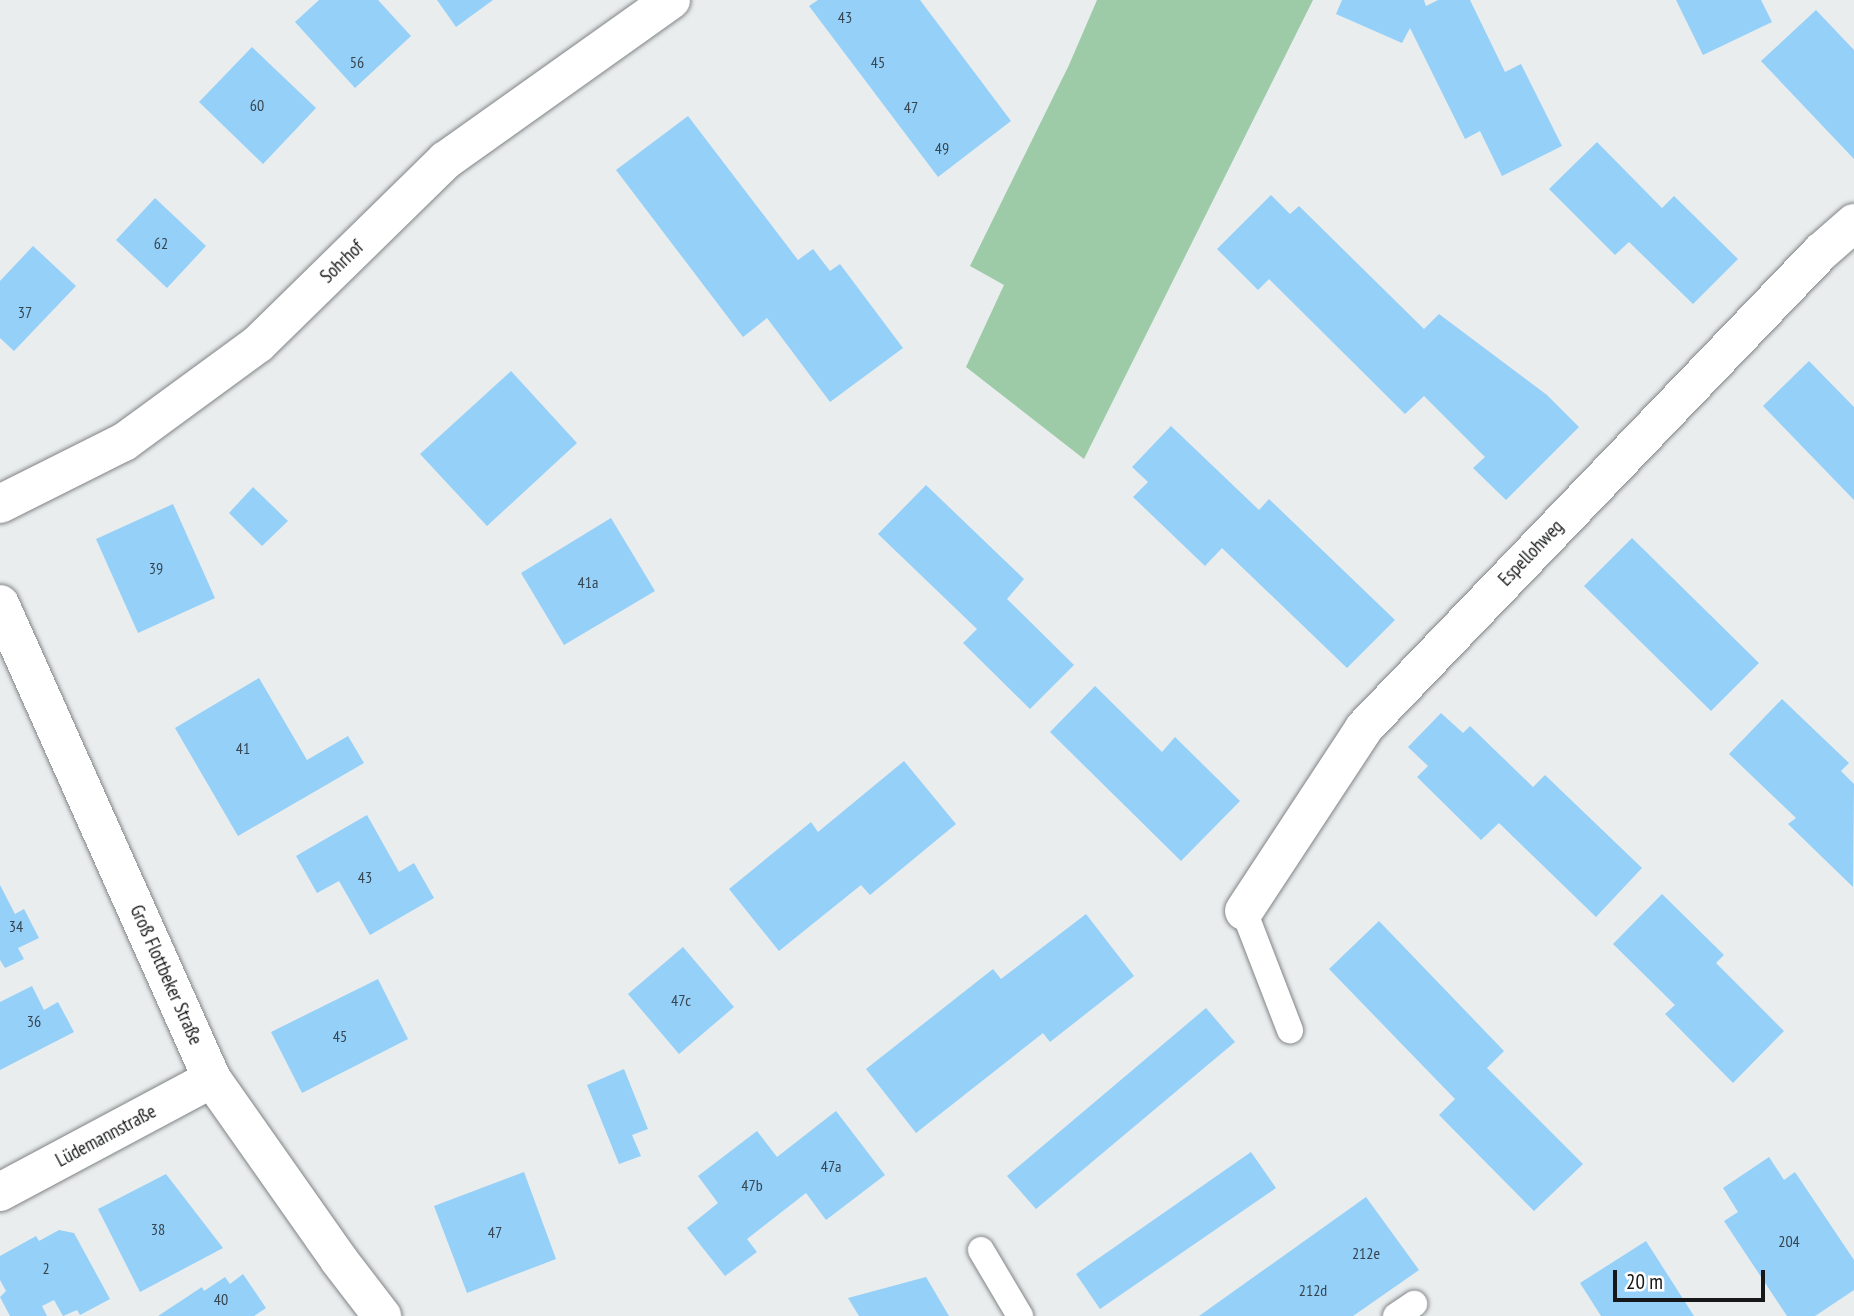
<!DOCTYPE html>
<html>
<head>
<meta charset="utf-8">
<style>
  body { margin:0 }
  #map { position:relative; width:1854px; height:1316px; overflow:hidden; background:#e9edee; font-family:"PT Sans Narrow",sans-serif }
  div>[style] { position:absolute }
  .green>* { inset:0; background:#9dcba7 }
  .building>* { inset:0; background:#95d0f9 }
  .roads { filter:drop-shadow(0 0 2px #818485) drop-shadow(0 0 2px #818485) }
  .service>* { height:26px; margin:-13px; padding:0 13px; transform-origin:13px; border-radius:13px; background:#fff }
  .minor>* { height:38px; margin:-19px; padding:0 19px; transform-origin:19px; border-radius:19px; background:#fff }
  span { translate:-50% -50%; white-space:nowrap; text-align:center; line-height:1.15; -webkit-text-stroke:5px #fff; paint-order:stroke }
  .number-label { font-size:16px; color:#364550 }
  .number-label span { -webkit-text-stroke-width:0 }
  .street-label { font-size:19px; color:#161718 }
  .scale { position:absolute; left:1613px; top:1270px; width:152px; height:32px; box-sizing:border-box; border:4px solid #161718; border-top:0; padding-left:9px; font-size:21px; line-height:24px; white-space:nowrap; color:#161718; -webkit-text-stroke:5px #fff; paint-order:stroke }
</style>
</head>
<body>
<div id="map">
  <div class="green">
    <div style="clip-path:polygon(1097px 0,1313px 0,1084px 459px,966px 367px,1004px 285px,970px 266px,1069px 65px)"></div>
  </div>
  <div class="building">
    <div style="clip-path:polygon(319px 0,378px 0,411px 36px,355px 88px,295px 22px)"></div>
    <div style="clip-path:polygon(437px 0,493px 0,456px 27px)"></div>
    <div style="clip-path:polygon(818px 0,920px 0,1011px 121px,938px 177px,809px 6px)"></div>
    <div style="clip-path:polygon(1342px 0,1424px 0,1426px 6px,1438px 0,1470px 0,1505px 72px,1521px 64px,1562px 146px,1502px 176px,1480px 131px,1465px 139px,1410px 28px,1402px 43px,1336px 14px)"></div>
    <div style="clip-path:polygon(1676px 0,1761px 0,1772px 22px,1703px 55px)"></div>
    <div style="clip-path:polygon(1816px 10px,1854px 50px,1854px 159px,1761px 61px)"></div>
    <div style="clip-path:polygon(252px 47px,316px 108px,263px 164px,199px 102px)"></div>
    <div style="clip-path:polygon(688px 116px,798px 260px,813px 249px,830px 271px,840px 264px,903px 348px,830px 402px,767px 318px,743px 337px,616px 170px)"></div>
    <div style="clip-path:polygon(1597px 142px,1662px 208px,1674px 196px,1738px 259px,1693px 304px,1629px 242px,1615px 255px,1549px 189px)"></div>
    <div style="clip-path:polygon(1271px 195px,1290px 214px,1299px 206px,1424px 329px,1439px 314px,1547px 395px,1579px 427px,1506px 500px,1473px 468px,1485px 457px,1424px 396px,1405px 414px,1269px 279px,1258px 290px,1217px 249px)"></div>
    <div style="clip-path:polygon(155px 198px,206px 246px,167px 288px,116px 240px)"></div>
    <div style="clip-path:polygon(33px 246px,76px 286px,14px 351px,0 338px,0 281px)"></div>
    <div style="clip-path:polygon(1809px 361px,1854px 407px,1854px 500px,1763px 406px)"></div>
    <div style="clip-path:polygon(511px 371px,577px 443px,487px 526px,420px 454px)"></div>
    <div style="clip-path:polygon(1171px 426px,1259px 510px,1269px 499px,1395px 620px,1347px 668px,1222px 548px,1205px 566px,1133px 497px,1148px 482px,1132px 467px)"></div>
    <div style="clip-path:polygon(926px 485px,1024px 579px,1007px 599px,1074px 665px,1030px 709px,963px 643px,977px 629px,878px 534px)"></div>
    <div style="clip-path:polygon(253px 487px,288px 521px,262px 546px,229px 513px)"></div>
    <div style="clip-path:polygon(173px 504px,215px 598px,138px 633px,96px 539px)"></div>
    <div style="clip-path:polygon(611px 518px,655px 591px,564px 645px,521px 573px)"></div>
    <div style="clip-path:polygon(1632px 538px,1759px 663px,1711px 711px,1584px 586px)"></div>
    <div style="clip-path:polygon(259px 678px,307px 760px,348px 736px,364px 763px,238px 836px,175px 728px)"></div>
    <div style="clip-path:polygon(1095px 686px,1162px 752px,1175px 737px,1240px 801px,1181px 861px,1050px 732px)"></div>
    <div style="clip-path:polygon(1782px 699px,1849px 763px,1841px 771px,1854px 784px,1853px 887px,1788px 824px,1796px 818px,1729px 754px)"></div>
    <div style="clip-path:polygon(1441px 713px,1463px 733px,1470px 726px,1533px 787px,1545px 775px,1642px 868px,1596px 917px,1499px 823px,1481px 840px,1417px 777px,1428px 766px,1408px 747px)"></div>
    <div style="clip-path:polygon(904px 761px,956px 824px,870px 895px,861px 885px,779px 951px,729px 889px,811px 822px,818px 832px)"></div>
    <div style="clip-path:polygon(367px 815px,399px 872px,414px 863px,434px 898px,370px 935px,339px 881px,317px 893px,296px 856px)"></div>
    <div style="clip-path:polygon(0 885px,15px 914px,24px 909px,39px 938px,18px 948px,24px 959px,5px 968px,0 960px)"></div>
    <div style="clip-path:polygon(1662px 894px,1724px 955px,1716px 963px,1784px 1031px,1733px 1083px,1665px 1014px,1675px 1005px,1613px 944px)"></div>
    <div style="clip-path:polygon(1086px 914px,1134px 976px,1050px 1042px,1043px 1033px,916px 1133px,866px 1069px,993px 969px,1001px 979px)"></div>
    <div style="clip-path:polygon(1379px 921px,1504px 1051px,1487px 1068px,1583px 1164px,1534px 1211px,1439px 1115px,1455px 1099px,1329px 969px)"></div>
    <div style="clip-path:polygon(683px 947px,734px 1007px,679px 1054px,628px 994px)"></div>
    <div style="clip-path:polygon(378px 979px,408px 1039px,302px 1093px,271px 1032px)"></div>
    <div style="clip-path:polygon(32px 986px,44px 1010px,58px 1002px,74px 1032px,0 1070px,0 1002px)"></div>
    <div style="clip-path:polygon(1206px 1008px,1235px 1042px,1036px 1209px,1007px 1176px)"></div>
    <div style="clip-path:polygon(624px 1069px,648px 1129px,632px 1135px,641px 1156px,619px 1164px,587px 1085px)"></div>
    <div style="clip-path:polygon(836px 1111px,885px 1175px,826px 1220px,806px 1193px,747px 1239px,757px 1252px,725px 1276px,687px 1228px,718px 1203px,698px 1176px,757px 1131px,777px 1157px)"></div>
    <div style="clip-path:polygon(1251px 1152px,1276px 1188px,1100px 1309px,1076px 1274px)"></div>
    <div style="clip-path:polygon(1769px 1157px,1784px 1180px,1795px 1172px,1854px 1260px,1854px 1290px,1815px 1316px,1787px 1316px,1724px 1221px,1738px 1212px,1723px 1188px)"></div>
    <div style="clip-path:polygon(524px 1172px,556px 1259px,467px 1293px,434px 1206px)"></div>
    <div style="clip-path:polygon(166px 1174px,223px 1248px,140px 1292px,98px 1209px)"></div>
    <div style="clip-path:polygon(1366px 1197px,1419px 1270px,1353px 1316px,1199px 1316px)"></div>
    <div style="clip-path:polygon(59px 1230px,74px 1233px,110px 1299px,80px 1315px,77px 1310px,63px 1316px,54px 1300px,42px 1306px,47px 1316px,10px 1316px,0 1297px,6px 1291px,0 1280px,0 1256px,36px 1236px,39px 1241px)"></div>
    <div style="clip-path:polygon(1646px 1241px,1694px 1316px,1601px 1316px,1580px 1283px)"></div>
    <div style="clip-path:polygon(243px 1274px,266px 1308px,254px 1316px,158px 1316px,202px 1287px,204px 1291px,225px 1277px,230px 1284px)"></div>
    <div style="clip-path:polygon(926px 1277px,949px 1316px,859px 1316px,848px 1298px)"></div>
  </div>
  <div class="roads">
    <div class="service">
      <div style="left:1244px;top:911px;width:128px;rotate:68.9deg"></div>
      <div style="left:981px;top:1250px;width:77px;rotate:59.4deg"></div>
      <div style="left:1396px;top:1316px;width:22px;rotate:-34deg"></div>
    </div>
    <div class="minor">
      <div style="left:0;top:504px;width:139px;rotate:-26.6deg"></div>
      <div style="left:124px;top:442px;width:166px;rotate:-36.2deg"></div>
      <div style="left:258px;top:344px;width:263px;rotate:-44.4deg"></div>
      <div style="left:446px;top:160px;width:276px;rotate:-35.4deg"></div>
      <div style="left:0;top:604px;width:520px;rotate:65.95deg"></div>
      <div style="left:212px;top:1079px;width:221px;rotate:54.9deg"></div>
      <div style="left:339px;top:1260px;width:71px;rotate:52.5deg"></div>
      <div style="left:1244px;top:911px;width:219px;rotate:-56.7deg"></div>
      <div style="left:1364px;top:728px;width:660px;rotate:-46.17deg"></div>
      <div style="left:1821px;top:252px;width:44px;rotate:-41.3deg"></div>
      <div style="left:0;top:1192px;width:240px;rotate:-28.1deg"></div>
    </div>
  </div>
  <div class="number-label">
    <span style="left:845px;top:17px">43</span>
    <span style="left:357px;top:62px">56</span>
    <span style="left:878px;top:62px">45</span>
    <span style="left:257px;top:105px">60</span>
    <span style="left:911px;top:107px">47</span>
    <span style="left:942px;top:148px">49</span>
    <span style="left:161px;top:243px">62</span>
    <span style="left:25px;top:312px">37</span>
    <span style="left:156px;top:568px">39</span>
    <span style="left:588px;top:582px">41a</span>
    <span style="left:243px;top:748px">41</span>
    <span style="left:365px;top:877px">43</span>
    <span style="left:16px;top:926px">34</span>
    <span style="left:681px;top:1000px">47c</span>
    <span style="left:34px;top:1021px">36</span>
    <span style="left:340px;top:1036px">45</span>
    <span style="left:831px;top:1166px">47a</span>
    <span style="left:752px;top:1185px">47b</span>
    <span style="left:158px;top:1229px">38</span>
    <span style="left:495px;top:1232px">47</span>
    <span style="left:1789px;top:1241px">204</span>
    <span style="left:1366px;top:1253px">212e</span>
    <span style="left:46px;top:1268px">2</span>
    <span style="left:1313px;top:1290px">212d</span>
    <span style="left:221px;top:1299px">40</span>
  </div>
  <div class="street-label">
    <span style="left:342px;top:262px;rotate:-44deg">Sohrhof</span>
    <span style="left:1531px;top:553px;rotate:-46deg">Espellohweg</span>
    <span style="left:166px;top:975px;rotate:66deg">Groß Flottbeker Straße</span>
    <span style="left:106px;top:1136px;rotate:-28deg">Lüdemannstraße</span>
  </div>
  <div class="scale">20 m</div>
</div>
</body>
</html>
